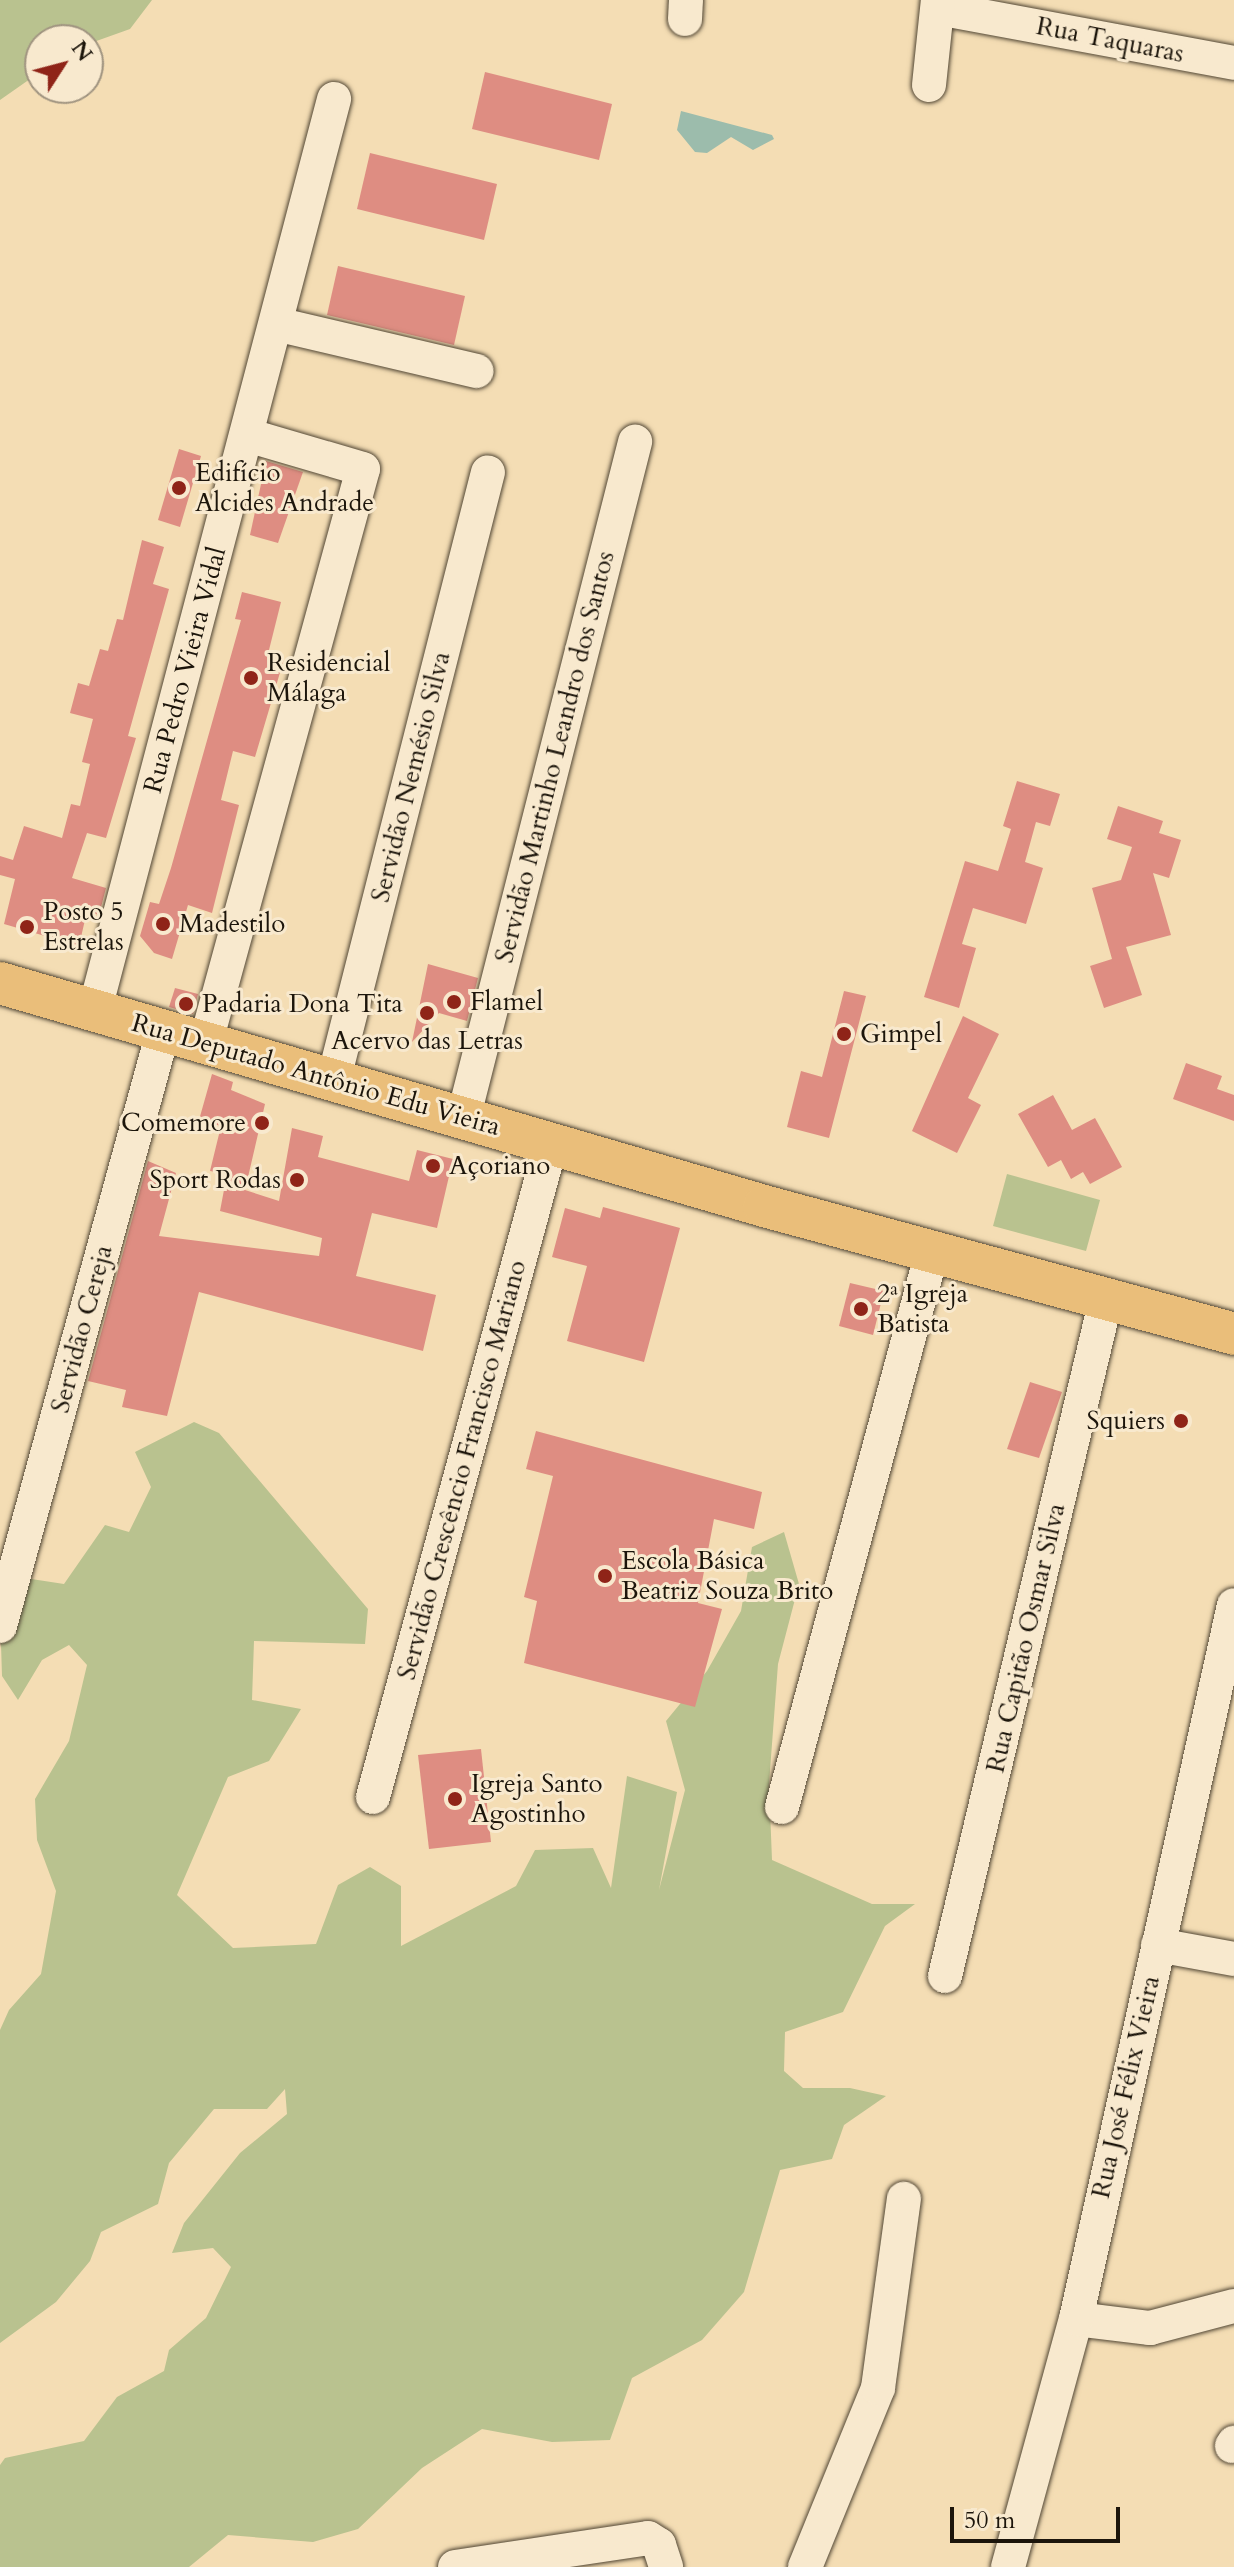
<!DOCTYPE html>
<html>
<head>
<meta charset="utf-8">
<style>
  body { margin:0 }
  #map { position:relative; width:1234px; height:2567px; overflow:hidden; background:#f4ddb4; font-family:Cardo,serif }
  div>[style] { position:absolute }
  .green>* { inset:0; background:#b9c28f }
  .water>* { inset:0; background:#9cbcac }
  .building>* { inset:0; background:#de8d82 }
  .roads { filter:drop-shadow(0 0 2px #524735) drop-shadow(0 0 2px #524735) }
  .minor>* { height:34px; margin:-17px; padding:0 17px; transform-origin:17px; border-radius:17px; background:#f8e9ce }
  .major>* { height:42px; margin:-21px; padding:0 21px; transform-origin:21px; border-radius:21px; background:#eabe7a }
  .dots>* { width:22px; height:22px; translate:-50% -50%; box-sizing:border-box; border:4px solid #f8e9ce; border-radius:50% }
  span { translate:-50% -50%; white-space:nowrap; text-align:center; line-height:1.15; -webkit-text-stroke:6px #f8e9ce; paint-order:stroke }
  .street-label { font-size:26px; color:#1c150b }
  .poi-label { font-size:26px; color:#1c150b }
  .left { translate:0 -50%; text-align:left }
  .right { translate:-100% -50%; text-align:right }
  .north { position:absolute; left:24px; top:24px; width:80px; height:80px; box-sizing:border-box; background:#f8e9ce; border:2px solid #a09480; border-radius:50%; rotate:54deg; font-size:22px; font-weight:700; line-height:32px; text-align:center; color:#1c150b }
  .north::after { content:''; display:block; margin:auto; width:28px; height:36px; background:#8f2418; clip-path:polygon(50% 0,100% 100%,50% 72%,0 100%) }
  .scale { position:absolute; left:950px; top:2507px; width:170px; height:36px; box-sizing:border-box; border:4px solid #1c150b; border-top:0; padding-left:10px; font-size:24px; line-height:28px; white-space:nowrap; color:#1c150b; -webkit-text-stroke:6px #f8e9ce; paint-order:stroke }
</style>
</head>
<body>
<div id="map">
  <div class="green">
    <div style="clip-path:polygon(0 0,152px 0,130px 29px,88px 44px,88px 40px,40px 40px,40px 72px,0 100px)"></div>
    <div style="clip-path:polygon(1007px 1174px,1100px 1200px,1086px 1251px,993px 1226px)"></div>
    <div style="clip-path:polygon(194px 1422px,219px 1433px,368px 1609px,365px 1644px,254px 1641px,252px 1700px,301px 1709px,269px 1761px,228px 1777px,177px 1895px,233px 1948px,316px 1944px,338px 1885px,370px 1867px,401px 1886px,401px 1946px,516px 1886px,535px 1850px,593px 1848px,611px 1888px,627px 1776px,677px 1792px,659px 1890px,685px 1790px,666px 1721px,707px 1671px,741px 1611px,752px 1547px,784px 1532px,799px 1584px,778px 1664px,769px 1784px,772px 1860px,872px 1904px,915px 1904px,885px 1926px,843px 2012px,785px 2032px,784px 2071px,803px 2088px,850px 2088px,886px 2096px,844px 2125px,832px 2159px,780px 2170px,744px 2292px,702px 2340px,632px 2378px,610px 2440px,552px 2442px,482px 2429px,422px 2468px,358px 2529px,313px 2542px,228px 2535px,189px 2567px,0 2567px,0 2465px,5px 2458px,84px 2441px,117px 2397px,164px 2371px,169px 2350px,206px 2318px,231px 2267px,213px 2248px,172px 2253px,184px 2223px,240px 2153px,287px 2114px,285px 2089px,267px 2109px,214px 2109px,169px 2163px,158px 2204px,101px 2232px,90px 2261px,56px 2302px,0 2343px,0 2030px,9px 2010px,41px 1974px,56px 1891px,37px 1840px,35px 1799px,69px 1741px,87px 1665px,69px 1645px,42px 1660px,18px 1700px,2px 1676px,1px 1644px,25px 1578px,64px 1584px,105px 1525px,129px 1532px,151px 1487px,135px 1452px)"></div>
  </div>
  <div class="water">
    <div style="clip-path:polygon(681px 111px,772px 135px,774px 139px,753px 150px,731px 137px,707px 153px,695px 152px,677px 130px)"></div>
  </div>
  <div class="building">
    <div style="clip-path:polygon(485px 72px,612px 104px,599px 160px,472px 129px)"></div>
    <div style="clip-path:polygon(370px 153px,497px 184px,484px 240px,357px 209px)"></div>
    <div style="clip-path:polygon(338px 266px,465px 296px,454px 345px,327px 315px)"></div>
    <div style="clip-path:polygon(179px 449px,201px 456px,180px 527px,158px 520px)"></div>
    <div style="clip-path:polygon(266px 461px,303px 472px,278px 543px,250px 535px)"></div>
    <div style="clip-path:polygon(142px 540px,164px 547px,153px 584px,169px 589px,128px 736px,136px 738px,106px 838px,87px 833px,72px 878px,106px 888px,99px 915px,87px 911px,79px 946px,4px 924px,15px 879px,0 875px,0 856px,13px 860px,24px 826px,62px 838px,71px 804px,80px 806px,90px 764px,82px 762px,93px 719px,70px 713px,78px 683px,89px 686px,100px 649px,108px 651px,117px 619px,123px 620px)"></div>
    <div style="clip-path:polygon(242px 592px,281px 602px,268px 654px,284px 659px,255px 757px,233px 751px,221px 800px,239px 805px,212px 913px,188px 905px,172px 959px,154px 953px,140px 936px,150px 902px,159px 904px,171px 868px,241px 620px,235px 619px)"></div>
    <div style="clip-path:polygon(1017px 781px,1060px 794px,1050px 826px,1036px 822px,1025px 862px,1043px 868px,1026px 924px,973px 908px,962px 944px,976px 948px,959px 1008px,924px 997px,965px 861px,998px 871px,1011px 829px,1003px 826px)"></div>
    <div style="clip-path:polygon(1118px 806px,1163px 821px,1159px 833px,1181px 840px,1169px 878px,1153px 873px,1171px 935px,1126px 947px,1142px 995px,1104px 1008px,1090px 966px,1112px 959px,1092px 888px,1121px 880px,1132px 847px,1107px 839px)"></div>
    <div style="clip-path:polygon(428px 964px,478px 978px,467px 1021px,439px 1013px,412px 1042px)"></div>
    <div style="clip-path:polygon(175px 988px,198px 994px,193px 1014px,169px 1007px)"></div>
    <div style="clip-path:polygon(844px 991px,866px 996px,829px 1138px,787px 1127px,801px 1071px,822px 1077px)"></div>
    <div style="clip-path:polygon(963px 1016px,999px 1034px,968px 1098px,981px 1105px,957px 1153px,912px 1131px)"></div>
    <div style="clip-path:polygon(1186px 1063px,1222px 1076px,1217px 1089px,1234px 1095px,1234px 1121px,1173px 1099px)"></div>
    <div style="clip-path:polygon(212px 1074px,233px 1082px,231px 1090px,265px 1104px,245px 1190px,279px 1201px,292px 1128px,323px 1136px,318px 1157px,409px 1181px,417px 1150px,453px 1159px,437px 1228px,372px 1213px,356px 1276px,436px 1295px,423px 1351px,199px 1292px,167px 1416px,122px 1407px,126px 1390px,88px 1381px,148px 1161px,176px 1173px,159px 1236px,319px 1256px,322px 1238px,220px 1211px,227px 1174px,210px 1171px,221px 1126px,199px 1120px)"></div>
    <div style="clip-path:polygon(1053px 1095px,1072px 1130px,1095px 1118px,1122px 1167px,1090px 1184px,1083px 1172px,1071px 1179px,1061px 1160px,1048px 1167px,1018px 1114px)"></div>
    <div style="clip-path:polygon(603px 1207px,680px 1228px,644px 1362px,567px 1341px,587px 1266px,552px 1257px,565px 1208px,600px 1218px)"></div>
    <div style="clip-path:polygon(850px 1283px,884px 1291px,873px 1335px,839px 1326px)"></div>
    <div style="clip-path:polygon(1030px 1382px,1062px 1392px,1039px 1458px,1007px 1449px)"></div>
    <div style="clip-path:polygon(536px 1431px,762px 1492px,754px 1529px,714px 1519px,698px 1603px,722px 1609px,695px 1707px,524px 1663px,537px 1601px,524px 1597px,553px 1476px,526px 1469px)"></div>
    <div style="clip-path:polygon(481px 1749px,491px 1842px,429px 1849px,418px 1755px)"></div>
  </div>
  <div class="roads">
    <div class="minor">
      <div style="left:938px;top:8px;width:301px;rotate:10.5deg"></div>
      <div style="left:685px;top:19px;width:19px;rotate:-87deg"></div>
      <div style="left:929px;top:85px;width:85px;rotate:-84deg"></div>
      <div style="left:276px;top:324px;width:206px;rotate:13.2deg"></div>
      <div style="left:95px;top:1009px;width:941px;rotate:-75.28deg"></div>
      <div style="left:205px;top:1045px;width:597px;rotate:-74.66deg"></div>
      <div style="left:363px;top:469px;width:121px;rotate:-163.7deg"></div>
      <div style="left:333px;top:1082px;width:629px;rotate:-75.74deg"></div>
      <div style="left:463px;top:1119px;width:699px;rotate:-75.74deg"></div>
      <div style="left:0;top:1626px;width:616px;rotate:-74.66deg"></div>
      <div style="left:373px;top:1797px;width:677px;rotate:-74.75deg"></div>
      <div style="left:782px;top:1807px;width:575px;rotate:-74.88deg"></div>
      <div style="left:1158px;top:1945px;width:77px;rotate:10.4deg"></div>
      <div style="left:945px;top:1976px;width:696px;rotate:-76.62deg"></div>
      <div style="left:1076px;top:2319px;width:75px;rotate:6.9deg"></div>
      <div style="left:1150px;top:2328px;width:87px;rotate:-14.7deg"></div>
      <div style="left:1232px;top:2446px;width:4px;rotate:-56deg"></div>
      <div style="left:455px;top:2567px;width:195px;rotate:-8.5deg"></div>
      <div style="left:648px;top:2538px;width:13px;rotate:32deg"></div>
      <div style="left:659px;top:2545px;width:23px;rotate:72deg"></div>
      <div style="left:805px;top:2567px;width:193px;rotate:-67.8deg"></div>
      <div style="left:878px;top:2388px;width:191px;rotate:-82.2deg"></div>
      <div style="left:1008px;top:2567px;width:257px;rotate:-74.7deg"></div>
      <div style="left:1076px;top:2319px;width:731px;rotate:-77.52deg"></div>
    </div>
    <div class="major">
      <div style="left:0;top:983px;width:796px;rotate:16.27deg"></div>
      <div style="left:764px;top:1206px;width:487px;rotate:15.2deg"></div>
    </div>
  </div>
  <div class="dots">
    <div style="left:179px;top:488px;background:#8f2418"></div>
    <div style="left:251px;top:678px;background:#8f2418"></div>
    <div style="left:163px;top:924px;background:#8f2418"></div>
    <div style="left:27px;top:927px;background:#8f2418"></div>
    <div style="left:454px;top:1002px;background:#8f2418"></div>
    <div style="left:186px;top:1004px;background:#8f2418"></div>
    <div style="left:427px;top:1013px;background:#8f2418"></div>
    <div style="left:844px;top:1034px;background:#8f2418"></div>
    <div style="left:262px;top:1123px;background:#8f2418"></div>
    <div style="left:433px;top:1166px;background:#8f2418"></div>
    <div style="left:297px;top:1180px;background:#8f2418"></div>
    <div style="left:861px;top:1309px;background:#8f2418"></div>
    <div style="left:1181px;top:1421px;background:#8f2418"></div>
    <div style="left:605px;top:1576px;background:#8f2418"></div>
    <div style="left:455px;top:1799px;background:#8f2418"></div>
  </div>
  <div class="street-label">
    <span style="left:1110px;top:40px;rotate:11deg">Rua Taquaras</span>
    <span style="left:185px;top:670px;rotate:-75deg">Rua Pedro Vieira Vidal</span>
    <span style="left:555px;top:757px;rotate:-76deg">Servidão Martinho Leandro dos Santos</span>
    <span style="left:411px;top:777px;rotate:-76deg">Servidão Nemésio Silva</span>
    <span style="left:316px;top:1075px;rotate:16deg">Rua Deputado Antônio Edu Vieira</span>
    <span style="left:82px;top:1329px;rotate:-75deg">Servidão Cereja</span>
    <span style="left:462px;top:1470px;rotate:-75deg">Servidão Crescêncio Francisco Mariano</span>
    <span style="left:1026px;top:1638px;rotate:-77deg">Rua Capitão Osmar Silva</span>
    <span style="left:1126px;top:2087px;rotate:-77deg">Rua José Félix Vieira</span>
  </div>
  <div class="poi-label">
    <span class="left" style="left:195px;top:488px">Edifício<br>Alcides Andrade</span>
    <span class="left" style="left:267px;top:678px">Residencial<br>Málaga</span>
    <span class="left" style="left:43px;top:927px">Posto 5<br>Estrelas</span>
    <span class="left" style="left:179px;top:924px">Madestilo</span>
    <span class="left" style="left:470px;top:1002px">Flamel</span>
    <span class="left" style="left:202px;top:1004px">Padaria Dona Tita</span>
    <span class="left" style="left:860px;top:1034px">Gimpel</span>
    <span style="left:427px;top:1041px">Acervo das Letras</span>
    <span class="right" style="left:246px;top:1123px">Comemore</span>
    <span class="left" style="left:449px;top:1166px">Açoriano</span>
    <span class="right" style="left:281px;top:1180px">Sport Rodas</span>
    <span class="left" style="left:877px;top:1309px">2ª Igreja<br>Batista</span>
    <span class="right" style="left:1165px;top:1421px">Squiers</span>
    <span class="left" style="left:621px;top:1576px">Escola Básica<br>Beatriz Souza Brito</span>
    <span class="left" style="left:471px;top:1799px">Igreja Santo<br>Agostinho</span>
  </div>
  <div class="north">N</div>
  <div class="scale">50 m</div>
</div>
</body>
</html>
